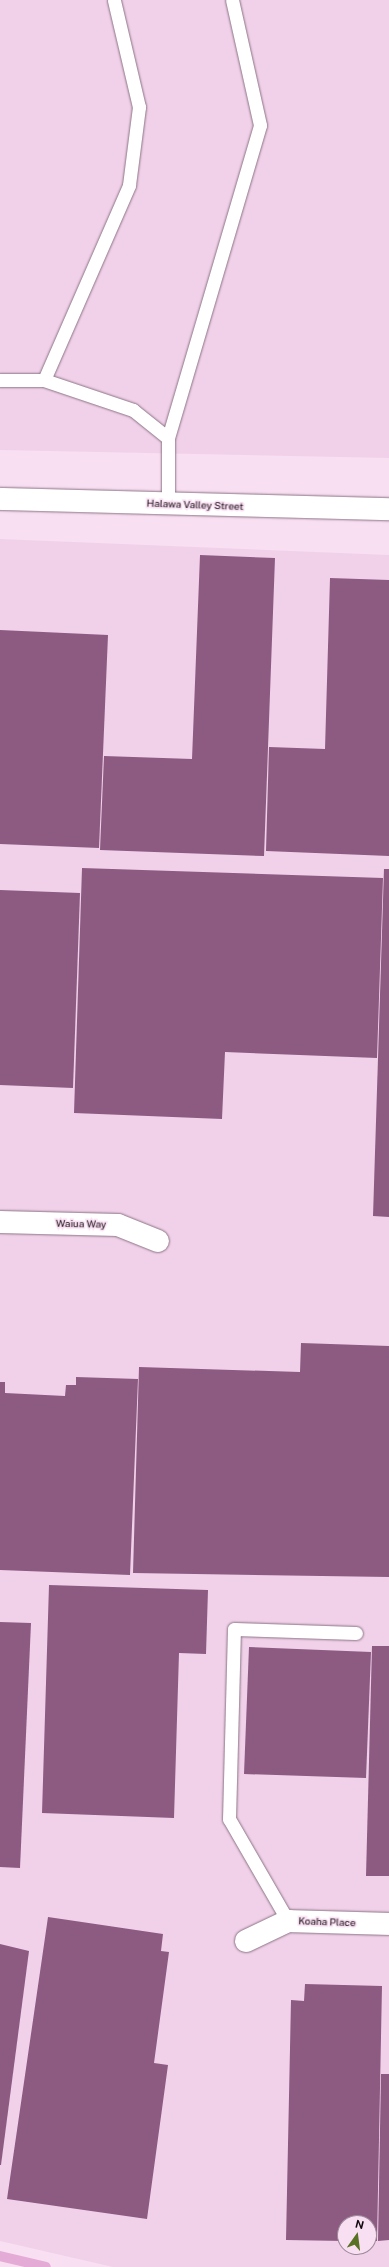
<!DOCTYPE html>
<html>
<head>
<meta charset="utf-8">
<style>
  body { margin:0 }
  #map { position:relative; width:389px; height:2267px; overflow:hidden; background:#f9dff2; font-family:"Public Sans",sans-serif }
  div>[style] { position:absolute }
  .built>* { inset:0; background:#f1d1e9 }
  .stream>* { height:10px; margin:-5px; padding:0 5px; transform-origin:5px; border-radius:5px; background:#e4abd6 }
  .building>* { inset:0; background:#8d5a82 }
  .roads { filter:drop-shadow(0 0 1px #8c7586) drop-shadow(0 0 1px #8c7586) }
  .service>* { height:13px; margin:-6.5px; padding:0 6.5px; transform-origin:6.5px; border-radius:6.5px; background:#fff }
  .minor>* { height:22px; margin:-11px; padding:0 11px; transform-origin:11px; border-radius:11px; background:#fff }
  .tertiary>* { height:22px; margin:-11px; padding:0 11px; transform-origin:11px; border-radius:11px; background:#fff }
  span { translate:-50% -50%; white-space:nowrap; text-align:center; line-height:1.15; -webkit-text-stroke:3px #f9dff2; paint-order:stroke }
  .street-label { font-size:10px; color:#120a10 }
  .north { position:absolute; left:337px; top:2215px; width:40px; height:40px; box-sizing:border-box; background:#f9dff2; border:1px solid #9d8a98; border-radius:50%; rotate:14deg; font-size:11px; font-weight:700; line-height:16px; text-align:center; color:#120a10 }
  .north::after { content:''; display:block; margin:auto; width:14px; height:18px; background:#587123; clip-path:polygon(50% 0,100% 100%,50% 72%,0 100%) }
</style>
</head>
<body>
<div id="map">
  <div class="built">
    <div style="clip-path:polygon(0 0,389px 0,389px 458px,0 450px)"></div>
    <div style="clip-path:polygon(evenodd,0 539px,389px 555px,389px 2267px,113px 2267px,0 2241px,0 539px,345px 2223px,369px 2223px,369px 2247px,345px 2247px,345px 2223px)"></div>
  </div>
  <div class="stream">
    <div style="left:0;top:2256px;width:47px;rotate:13.4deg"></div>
  </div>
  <div class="building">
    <div style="clip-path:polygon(200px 555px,275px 558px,264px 856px,100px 850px,104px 756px,192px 759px)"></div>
    <div style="clip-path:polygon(330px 578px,389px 580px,389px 856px,266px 851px,269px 747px,325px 749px)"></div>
    <div style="clip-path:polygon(0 630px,108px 635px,99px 848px,0 844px)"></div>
    <div style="clip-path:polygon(82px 868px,383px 878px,377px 1058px,225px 1052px,222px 1119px,74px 1113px)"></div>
    <div style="clip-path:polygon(384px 869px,389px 869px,389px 1217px,373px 1216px)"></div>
    <div style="clip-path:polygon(0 890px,80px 893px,73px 1088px,0 1085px)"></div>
    <div style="clip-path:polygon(301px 1343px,389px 1346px,389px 1577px,133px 1573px,139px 1367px,300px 1372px)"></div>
    <div style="clip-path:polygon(76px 1377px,138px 1379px,130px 1575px,0 1570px,0 1382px,5px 1382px,5px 1393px,65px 1396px,66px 1385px,76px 1385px)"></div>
    <div style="clip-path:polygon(49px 1585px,208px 1590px,206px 1654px,179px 1653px,174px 1818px,42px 1813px)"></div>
    <div style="clip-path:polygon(0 1622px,31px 1623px,20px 1868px,0 1867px)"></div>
    <div style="clip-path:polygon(372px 1646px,389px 1646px,389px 1876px,366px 1876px)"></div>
    <div style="clip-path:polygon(249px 1647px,371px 1652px,366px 1778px,244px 1774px)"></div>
    <div style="clip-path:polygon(48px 1917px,163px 1934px,161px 1951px,169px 1952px,154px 2063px,168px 2065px,147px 2219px,7px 2199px)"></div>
    <div style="clip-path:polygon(0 1944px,29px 1951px,1px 2165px,0 2165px)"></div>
    <div style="clip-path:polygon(305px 1984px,382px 1986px,377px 2241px,369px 2241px,369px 2223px,345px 2223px,345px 2241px,286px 2240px,291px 2000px,304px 2001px)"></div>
    <div style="clip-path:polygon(381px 2074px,389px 2074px,389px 2240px,378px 2241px)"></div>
  </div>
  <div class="roads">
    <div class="service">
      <div style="left:0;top:380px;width:44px"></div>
      <div style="left:44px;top:380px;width:94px;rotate:18.6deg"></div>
      <div style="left:133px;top:410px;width:45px;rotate:38.7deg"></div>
      <div style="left:168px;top:438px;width:66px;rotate:90deg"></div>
      <div style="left:44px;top:380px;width:213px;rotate:-66.4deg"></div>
      <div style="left:129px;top:185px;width:79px;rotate:-82.7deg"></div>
      <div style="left:139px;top:107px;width:110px;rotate:-103.2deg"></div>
      <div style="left:168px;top:438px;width:326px;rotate:-73.6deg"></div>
      <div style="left:260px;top:125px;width:128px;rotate:-102.6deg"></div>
      <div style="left:288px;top:1921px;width:118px;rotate:-120deg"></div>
      <div style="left:229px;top:1819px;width:190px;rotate:-88.5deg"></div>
      <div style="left:234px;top:1629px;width:122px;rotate:1.9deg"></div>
    </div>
    <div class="minor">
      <div style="left:0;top:1222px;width:118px;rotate:1.5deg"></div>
      <div style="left:118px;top:1225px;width:43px;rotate:21.8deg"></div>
      <div style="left:246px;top:1941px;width:47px;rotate:-25.5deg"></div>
      <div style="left:288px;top:1921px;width:101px;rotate:1.7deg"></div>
    </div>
    <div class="tertiary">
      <div style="left:0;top:499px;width:389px;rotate:1.5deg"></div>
    </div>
  </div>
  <div class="street-label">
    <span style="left:195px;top:505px;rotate:2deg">Halawa Valley Street</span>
    <span style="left:81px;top:1224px;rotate:1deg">Waiua Way</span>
    <span style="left:327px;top:1922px;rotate:2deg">Koaha Place</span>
  </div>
  <div class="north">N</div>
</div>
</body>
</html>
